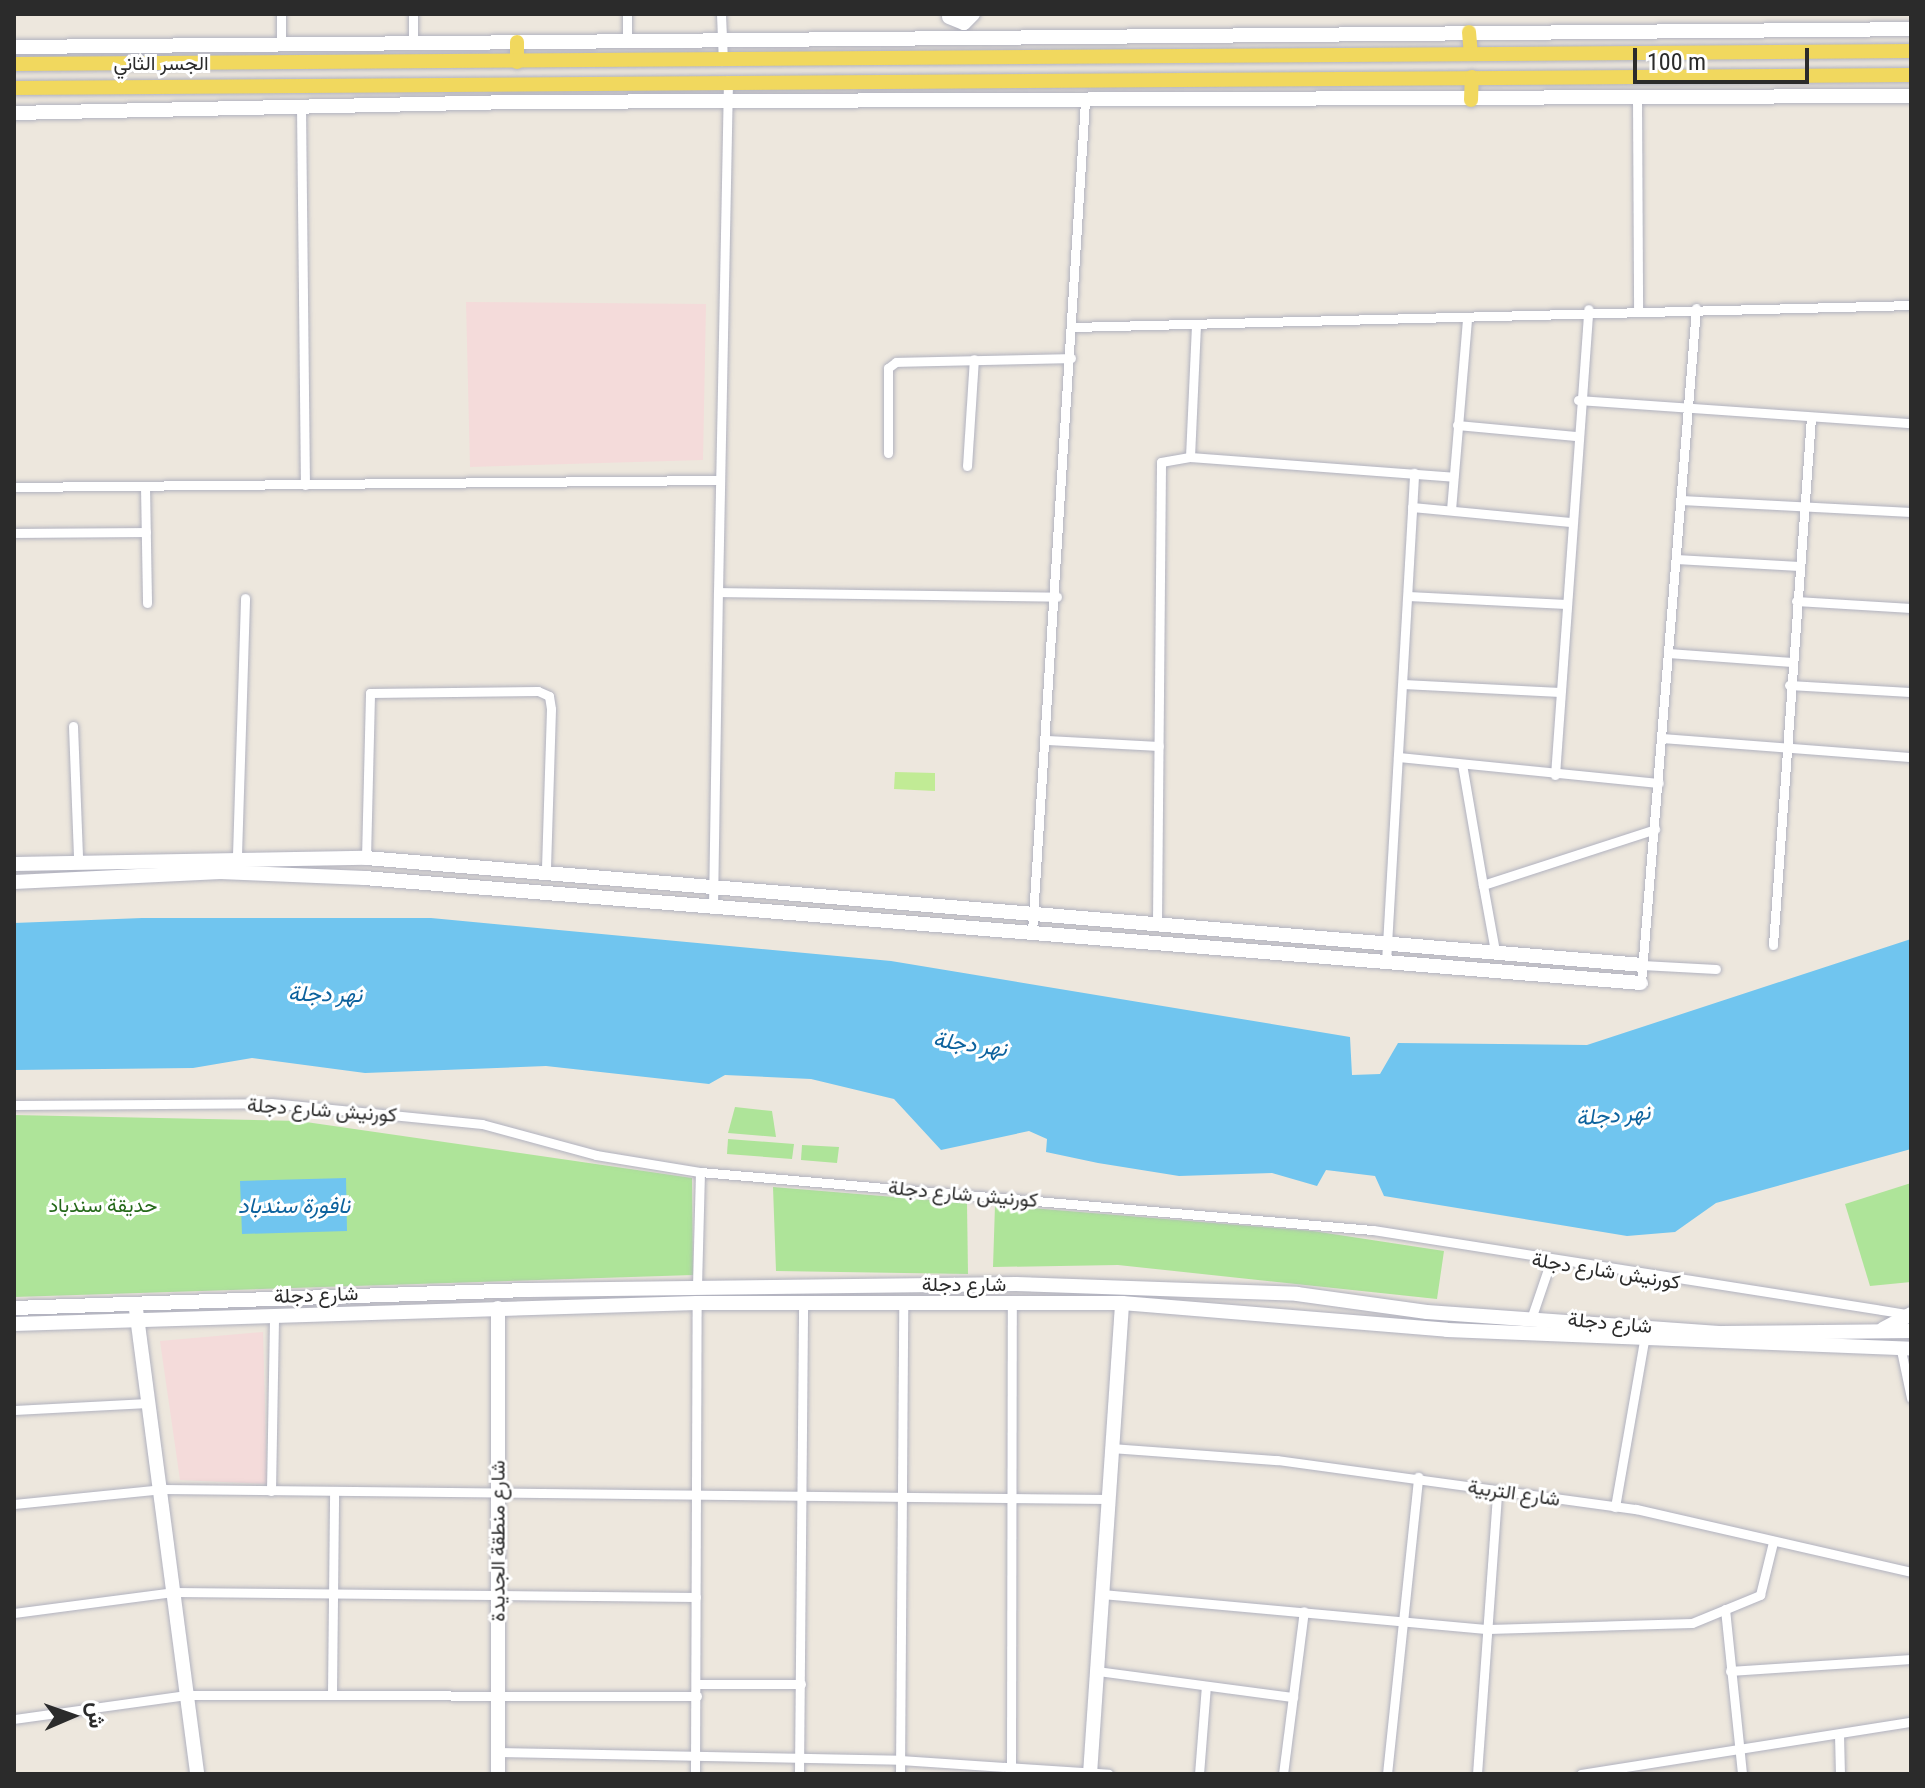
<!DOCTYPE html>
<html>
<head>
<meta charset="utf-8">
<style>
  body { margin:0 }
  #map { position:relative; width:1925px; height:1788px; overflow:hidden; background:#ede7dd; font-family:"Roboto Condensed",Vazirmatn,sans-serif }
  div>[style] { position:absolute }
  .medical>* { inset:0; background:#f4dbda }
  .green>* { inset:0; background:#aee499 }
  .pitch>* { inset:0; background:#c1eb95 }
  .water>* { inset:0; background:#70c5ef }
  .roads { filter:drop-shadow(0 0 2px #b1b2bf) drop-shadow(0 0 2px #b1b2bf) }
  .street>* { height:9px; margin:-4.5px; padding:0 4.5px; transform-origin:4.5px; border-radius:4.5px; background:#fff }
  .secondary>* { height:14px; margin:-7px; padding:0 7px; transform-origin:7px; border-radius:7px; background:#fff }
  .primary>* { height:14px; margin:-7px; padding:0 7px; transform-origin:7px; border-radius:7px; background:#f1d85e }
  span { translate:-50% -50%; white-space:nowrap; text-align:center; line-height:1.15; -webkit-text-stroke:6px #fff; paint-order:stroke }
  .street-label { font-size:20px; color:#2b2b2b }
  .park-label { font-size:20px; color:#25691a }
  .water-label { font-size:22px; color:#0d629d; font-style:italic }
  .frame { position:absolute; inset:0; border:16px solid #2b2b2b; pointer-events:none }
  .north { position:absolute; left:32px; top:1676px; width:80px; height:80px; -webkit-text-stroke:6px #fff; paint-order:stroke; rotate:88deg; font-size:22px; font-weight:700; line-height:32px; text-align:center; color:#2b2b2b }
  .north::after { content:''; display:block; margin:auto; width:28px; height:36px; background:#2b2b2b; clip-path:polygon(50% 0,100% 100%,50% 72%,0 100%) }
  .scale { position:absolute; left:1633px; top:48px; width:176px; height:36px; box-sizing:border-box; border:4px solid #2b2b2b; border-top:0; padding-left:10px; font-size:24px; line-height:28px; white-space:nowrap; color:#2b2b2b; -webkit-text-stroke:6px #fff; paint-order:stroke }
</style>
</head>
<body>
<div id="map">
  <div class="medical">
    <div style="clip-path:polygon(466px 302px,706px 304px,703px 460px,470px 467px)"></div>
    <div style="clip-path:polygon(263px 1332px,267px 1484px,180px 1480px,160px 1341px)"></div>
  </div>
  <div class="green">
    <div style="clip-path:polygon(735px 1107px,772px 1111px,776px 1137px,728px 1133px)"></div>
    <div style="clip-path:polygon(14px 1115px,299px 1121px,692px 1178px,693px 1275px,14px 1297px)"></div>
    <div style="clip-path:polygon(728px 1139px,794px 1144px,792px 1159px,727px 1154px)"></div>
    <div style="clip-path:polygon(802px 1145px,839px 1147px,837px 1163px,801px 1160px)"></div>
    <div style="clip-path:polygon(1911px 1183px,1911px 1282px,1870px 1286px,1845px 1204px)"></div>
    <div style="clip-path:polygon(773px 1187px,967px 1203px,968px 1274px,776px 1271px)"></div>
    <div style="clip-path:polygon(995px 1205px,1313px 1231px,1444px 1251px,1437px 1299px,1118px 1265px,993px 1267px)"></div>
  </div>
  <div class="pitch">
    <div style="clip-path:polygon(895px 772px,935px 773px,935px 791px,894px 789px)"></div>
  </div>
  <div class="water">
    <div style="clip-path:polygon(142px 918px,431px 918px,891px 961px,1350px 1037px,1352px 1075px,1380px 1074px,1398px 1043px,1587px 1045px,1911px 939px,1911px 1149px,1716px 1203px,1675px 1232px,1627px 1236px,1384px 1196px,1375px 1176px,1326px 1170px,1317px 1186px,1272px 1173px,1179px 1176px,1098px 1163px,1046px 1152px,1047px 1139px,1029px 1131px,941px 1150px,894px 1099px,811px 1079px,725px 1075px,709px 1084px,546px 1066px,365px 1073px,252px 1058px,193px 1068px,14px 1070px,14px 923px)"></div>
    <div style="clip-path:polygon(346px 1178px,347px 1231px,242px 1234px,240px 1181px)"></div>
  </div>
  <div class="roads">
    <div class="street">
      <div style="left:281px;top:14px;width:30px;rotate:90deg"></div>
      <div style="left:413px;top:14px;width:29px;rotate:90deg"></div>
      <div style="left:627px;top:14px;width:27px;rotate:90deg"></div>
      <div style="left:721px;top:14px;width:47px;rotate:87.6deg"></div>
      <div style="left:1637px;top:98px;width:210px;rotate:89.7deg"></div>
      <div style="left:301px;top:106px;width:379px;rotate:89.4deg"></div>
      <div style="left:1073px;top:327px;width:838px;rotate:-1.5deg"></div>
      <div style="left:1578px;top:400px;width:334px;rotate:4deg"></div>
      <div style="left:1457px;top:425px;width:119px;rotate:5.3deg"></div>
      <div style="left:888px;top:453px;width:85px;rotate:-90deg"></div>
      <div style="left:888px;top:368px;width:10px;rotate:-37deg"></div>
      <div style="left:896px;top:362px;width:175px;rotate:-1.3deg"></div>
      <div style="left:1190px;top:457px;width:133px;rotate:-87.4deg"></div>
      <div style="left:967px;top:466px;width:107px;rotate:-86.3deg"></div>
      <div style="left:145px;top:486px;width:117px;rotate:89deg"></div>
      <div style="left:14px;top:487px;width:706px;rotate:-0.57deg"></div>
      <div style="left:1681px;top:500px;width:230px;rotate:3deg"></div>
      <div style="left:1412px;top:507px;width:159px;rotate:5.4deg"></div>
      <div style="left:1451px;top:510px;width:193px;rotate:-85.2deg"></div>
      <div style="left:14px;top:533px;width:132px;rotate:-0.4deg"></div>
      <div style="left:1676px;top:559px;width:123px;rotate:3.3deg"></div>
      <div style="left:718px;top:592px;width:512px;rotate:-88.88deg"></div>
      <div style="left:1408px;top:596px;width:158px;rotate:2.9deg"></div>
      <div style="left:1796px;top:601px;width:115px;rotate:3.5deg"></div>
      <div style="left:1669px;top:653px;width:122px;rotate:4.2deg"></div>
      <div style="left:1403px;top:684px;width:157px;rotate:2.9deg"></div>
      <div style="left:1789px;top:685px;width:122px;rotate:3.3deg"></div>
      <div style="left:73px;top:726px;width:133px;rotate:87.8deg"></div>
      <div style="left:1663px;top:738px;width:249px;rotate:4.4deg"></div>
      <div style="left:1047px;top:740px;width:112px;rotate:3.1deg"></div>
      <div style="left:1398px;top:757px;width:262px;rotate:5.7deg"></div>
      <div style="left:1462px;top:764px;width:123px;rotate:80.2deg"></div>
      <div style="left:1555px;top:775px;width:467px;rotate:-85.9deg"></div>
      <div style="left:237px;top:855px;width:257px;rotate:-88.2deg"></div>
      <div style="left:366px;top:858px;width:165px;rotate:-88.6deg"></div>
      <div style="left:370px;top:693px;width:168px;rotate:-0.7deg"></div>
      <div style="left:538px;top:691px;width:12px;rotate:24deg"></div>
      <div style="left:549px;top:696px;width:13px;rotate:81deg"></div>
      <div style="left:551px;top:709px;width:163px;rotate:91.8deg"></div>
      <div style="left:713px;top:907px;width:315px;rotate:-89.1deg"></div>
      <div style="left:718px;top:592px;width:339px;rotate:0.8deg"></div>
      <div style="left:1157px;top:923px;width:461px;rotate:-89.5deg"></div>
      <div style="left:1161px;top:462px;width:29px;rotate:-10deg"></div>
      <div style="left:1190px;top:457px;width:264px;rotate:4.3deg"></div>
      <div style="left:1032px;top:932px;width:832px;rotate:-86.35deg"></div>
      <div style="left:1773px;top:945px;width:529px;rotate:-85.88deg"></div>
      <div style="left:1495px;top:951px;width:67px;rotate:-100.3deg"></div>
      <div style="left:1483px;top:885px;width:181px;rotate:-18deg"></div>
      <div style="left:1386px;top:962px;width:490px;rotate:-86.7deg"></div>
      <div style="left:1642px;top:965px;width:74px;rotate:3.1deg"></div>
      <div style="left:1641px;top:983px;width:677px;rotate:-85.34deg"></div>
      <div style="left:14px;top:1105px;width:257px;rotate:-0.4deg"></div>
      <div style="left:271px;top:1103px;width:212px;rotate:5.7deg"></div>
      <div style="left:482px;top:1124px;width:118px;rotate:15.2deg"></div>
      <div style="left:596px;top:1155px;width:105px;rotate:9.3deg"></div>
      <div style="left:700px;top:1172px;width:675px;rotate:4.93deg"></div>
      <div style="left:1373px;top:1230px;width:541px;rotate:8.94deg"></div>
      <div style="left:697px;top:1286px;width:114px;rotate:-88.5deg"></div>
      <div style="left:1532px;top:1316px;width:56px;rotate:-71.2deg"></div>
      <div style="left:1901px;top:1350px;width:49px;rotate:78.2deg"></div>
      <div style="left:14px;top:1410px;width:134px;rotate:-3deg"></div>
      <div style="left:1112px;top:1448px;width:165px;rotate:4.2deg"></div>
      <div style="left:1277px;top:1460px;width:362px;rotate:7.8deg"></div>
      <div style="left:1636px;top:1509px;width:282px;rotate:12.9deg"></div>
      <div style="left:271px;top:1491px;width:177px;rotate:-89deg"></div>
      <div style="left:14px;top:1504px;width:150px;rotate:-5.7deg"></div>
      <div style="left:163px;top:1489px;width:946px;rotate:0.61deg"></div>
      <div style="left:1615px;top:1507px;width:169px;rotate:-80.1deg"></div>
      <div style="left:1102px;top:1594px;width:388px;rotate:5.2deg"></div>
      <div style="left:1488px;top:1629px;width:204px;rotate:-1.7deg"></div>
      <div style="left:1692px;top:1623px;width:74px;rotate:-22.4deg"></div>
      <div style="left:1760px;top:1595px;width:55px;rotate:-76.2deg"></div>
      <div style="left:1725px;top:1609px;width:166px;rotate:84.1deg"></div>
      <div style="left:14px;top:1613px;width:160px;rotate:-7.5deg"></div>
      <div style="left:173px;top:1592px;width:523px;rotate:0.55deg"></div>
      <div style="left:1097px;top:1671px;width:198px;rotate:7.6deg"></div>
      <div style="left:1730px;top:1671px;width:181px;rotate:-3.8deg"></div>
      <div style="left:697px;top:1684px;width:104px"></div>
      <div style="left:332px;top:1694px;width:202px;rotate:-89.4deg"></div>
      <div style="left:14px;top:1719px;width:175px;rotate:-7.9deg"></div>
      <div style="left:187px;top:1695px;width:510px;rotate:0.11deg"></div>
      <div style="left:1839px;top:1734px;width:40px;rotate:88.6deg"></div>
      <div style="left:498px;top:1752px;width:402px;rotate:1.1deg"></div>
      <div style="left:900px;top:1760px;width:209px;rotate:3.8deg"></div>
      <div style="left:695px;top:1774px;width:471px;rotate:-89.8deg"></div>
      <div style="left:799px;top:1774px;width:471px;rotate:-89.5deg"></div>
      <div style="left:900px;top:1774px;width:472px;rotate:-89.6deg"></div>
      <div style="left:1011px;top:1774px;width:471px;rotate:-89.9deg"></div>
      <div style="left:1199px;top:1774px;width:88px;rotate:-85.5deg"></div>
      <div style="left:1283px;top:1774px;width:164px;rotate:-82.7deg"></div>
      <div style="left:1387px;top:1774px;width:299px;rotate:-84deg"></div>
      <div style="left:1477px;top:1774px;width:282px;rotate:-85.9deg"></div>
      <div style="left:1581px;top:1774px;width:334px;rotate:-9deg"></div>
    </div>
    <div class="secondary">
      <div style="left:949px;top:17px;width:16px;rotate:22deg"></div>
      <div style="left:964px;top:23px;width:13px;rotate:-45deg"></div>
      <div style="left:14px;top:47px;width:1897px;rotate:-0.54deg"></div>
      <div style="left:14px;top:113px;width:502px;rotate:-1.26deg"></div>
      <div style="left:516px;top:102px;width:1395px;rotate:-0.25deg"></div>
      <div style="left:14px;top:864px;width:352px;rotate:-1deg"></div>
      <div style="left:366px;top:858px;width:1280px;rotate:4.79deg"></div>
      <div style="left:14px;top:882px;width:207px;rotate:-2.8deg"></div>
      <div style="left:221px;top:872px;width:143px;rotate:2.4deg"></div>
      <div style="left:364px;top:878px;width:1281px;rotate:4.7deg"></div>
      <div style="left:14px;top:1308px;width:514px;rotate:-2.01deg"></div>
      <div style="left:528px;top:1290px;width:488px;rotate:-0.7deg"></div>
      <div style="left:1016px;top:1284px;width:281px;rotate:2deg"></div>
      <div style="left:1297px;top:1294px;width:131px;rotate:7.9deg"></div>
      <div style="left:1427px;top:1312px;width:296px;rotate:4.1deg"></div>
      <div style="left:1722px;top:1333px;width:189px;rotate:-0.6deg"></div>
      <div style="left:498px;top:1308px;width:466px;rotate:90deg"></div>
      <div style="left:136px;top:1309px;width:469px;rotate:82.5deg"></div>
      <div style="left:14px;top:1324px;width:683px;rotate:-1.76deg"></div>
      <div style="left:697px;top:1303px;width:425px"></div>
      <div style="left:1122px;top:1303px;width:326px;rotate:4.7deg"></div>
      <div style="left:1447px;top:1330px;width:464px;rotate:2.3deg"></div>
      <div style="left:1883px;top:1329px;width:32px;rotate:-28deg"></div>
      <div style="left:1090px;top:1774px;width:472px;rotate:-86.1deg"></div>
    </div>
    <div class="primary">
      <div style="left:1469px;top:32px;width:21px;rotate:85deg"></div>
      <div style="left:517px;top:62px;width:20px;rotate:-90deg"></div>
      <div style="left:14px;top:64px;width:1897px;rotate:-0.39deg"></div>
      <div style="left:14px;top:88px;width:1897px;rotate:-0.39deg"></div>
      <div style="left:1471px;top:100px;width:23px;rotate:-88deg"></div>
    </div>
  </div>
  <div class="street-label">
    <span style="left:161px;top:63px">الجسر الثاني</span>
    <span style="left:322px;top:1110px;rotate:4deg">كورنيش شارع دجلة</span>
    <span style="left:963px;top:1194px;rotate:5deg">كورنيش شارع دجلة</span>
    <span style="left:1606px;top:1271px;rotate:9deg">كورنيش شارع دجلة</span>
    <span style="left:964px;top:1284px">شارع دجلة</span>
    <span style="left:316px;top:1295px;rotate:-2deg">شارع دجلة</span>
    <span style="left:1610px;top:1323px;rotate:5deg">شارع دجلة</span>
    <span style="left:1514px;top:1493px;rotate:8deg">شارع التربية</span>
    <span style="left:498px;top:1541px;rotate:-90deg">شارع منطقة الجديدة</span>
  </div>
  <div class="park-label">
    <span style="left:103px;top:1205px">حديقة سندباد</span>
  </div>
  <div class="water-label">
    <span style="left:325px;top:994px;rotate:1deg">نهر دجلة</span>
    <span style="left:970px;top:1044px;rotate:8deg">نهر دجلة</span>
    <span style="left:1613px;top:1115px;rotate:-5deg">نهر دجلة</span>
    <span style="left:294px;top:1206px">نافورة سندباد</span>
  </div>
  <div class="frame"></div>
  <div class="north">ش</div>
  <div class="scale">100 m</div>
</div>
</body>
</html>
